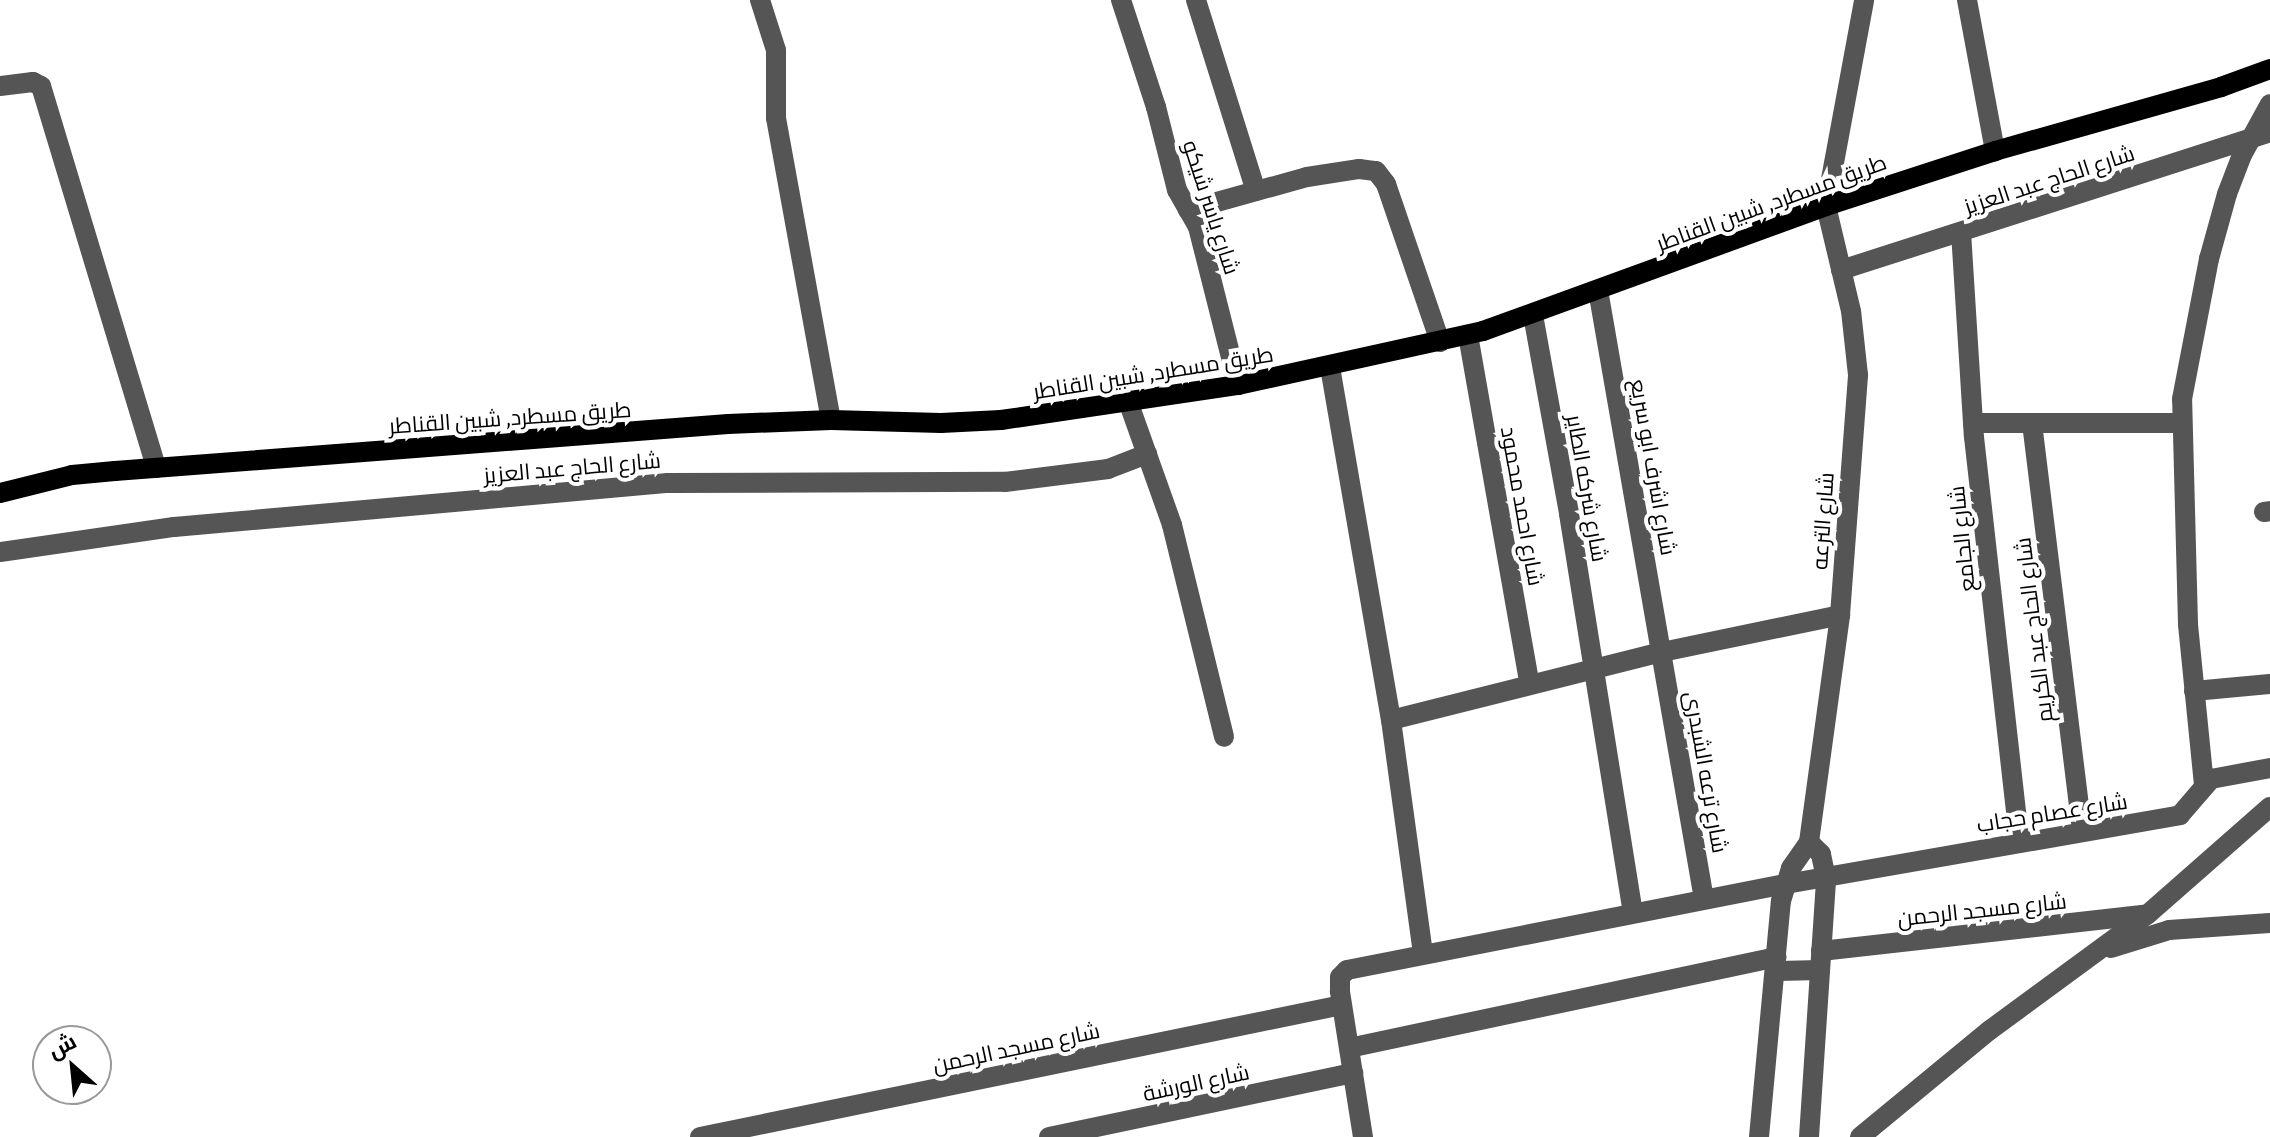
<!DOCTYPE html>
<html>
<head>
<meta charset="utf-8">
<style>
  body { margin:0 }
  #map { position:relative; width:2270px; height:1137px; overflow:hidden; background:#fff; font-family:Commissioner,Cairo,sans-serif }
  div>[style] { position:absolute }
  .minor>* { height:20px; margin:-10px; padding:0 10px; transform-origin:10px; border-radius:10px; background:#555 }
  .major>* { height:20px; margin:-10px; padding:0 10px; transform-origin:10px; border-radius:10px; background:#000 }
  span { translate:-50% -50%; white-space:nowrap; text-align:center; line-height:1.15; -webkit-text-stroke:8px #fff; paint-order:stroke }
  .street-label { font-size:22px; color:#000 }
  .north { position:absolute; left:32px; top:1025px; width:80px; height:80px; box-sizing:border-box; background:#fff; border:2px solid #999; border-radius:50%; rotate:333deg; font-size:22px; font-weight:700; line-height:32px; text-align:center; color:#000 }
  .north::after { content:''; display:block; margin:auto; width:28px; height:36px; background:#000; clip-path:polygon(50% 0,100% 100%,50% 72%,0 100%) }
</style>
</head>
<body>
<div id="map">
  <div class="minor">
    <div style="left:760px;top:0;width:52px;rotate:72.3deg"></div>
    <div style="left:776px;top:50px;width:68px;rotate:90deg"></div>
    <div style="left:776px;top:118px;width:307px;rotate:79.7deg"></div>
    <div style="left:1121px;top:0;width:113px;rotate:71.9deg"></div>
    <div style="left:1156px;top:107px;width:86px;rotate:75.8deg"></div>
    <div style="left:1177px;top:190px;width:43px;rotate:60.4deg"></div>
    <div style="left:1198px;top:227px;width:163px;rotate:75.8deg"></div>
    <div style="left:1196px;top:0;width:200px;rotate:72.6deg"></div>
    <div style="left:1967px;top:0;width:154px;rotate:79.5deg"></div>
    <div style="left:0;top:86px;width:33px;rotate:-7deg"></div>
    <div style="left:33px;top:82px;width:9px;rotate:27deg"></div>
    <div style="left:41px;top:86px;width:399px;rotate:73.2deg"></div>
    <div style="left:1188px;top:210px;width:123px;rotate:-15.5deg"></div>
    <div style="left:1307px;top:177px;width:53px;rotate:-8.7deg"></div>
    <div style="left:1359px;top:169px;width:17px;rotate:7deg"></div>
    <div style="left:1376px;top:171px;width:16px;rotate:52deg"></div>
    <div style="left:1386px;top:184px;width:167px;rotate:71.1deg"></div>
    <div style="left:1961px;top:232px;width:205px;rotate:86.4deg"></div>
    <div style="left:1974px;top:437px;width:406px;rotate:83.6deg"></div>
    <div style="left:1841px;top:270px;width:451px;rotate:-17.8deg"></div>
    <div style="left:1598px;top:290px;width:618px;rotate:80.13deg"></div>
    <div style="left:1533px;top:315px;width:202px;rotate:79.7deg"></div>
    <div style="left:1569px;top:514px;width:404px;rotate:80.9deg"></div>
    <div style="left:1468px;top:335px;width:355px;rotate:80deg"></div>
    <div style="left:1330px;top:367px;width:358px;rotate:80.2deg"></div>
    <div style="left:1391px;top:720px;width:235px;rotate:82.2deg"></div>
    <div style="left:1129px;top:404px;width:128px;rotate:70.4deg"></div>
    <div style="left:1172px;top:525px;width:218px;rotate:76.2deg"></div>
    <div style="left:1973px;top:423px;width:208px"></div>
    <div style="left:2032px;top:423px;width:412px;rotate:83deg"></div>
    <div style="left:2264px;top:512px;width:6px;rotate:-9deg"></div>
    <div style="left:0;top:552px;width:176px;rotate:-8.2deg"></div>
    <div style="left:174px;top:527px;width:496px;rotate:-5.1deg"></div>
    <div style="left:668px;top:483px;width:337px;rotate:-0.2deg"></div>
    <div style="left:1005px;top:482px;width:104px;rotate:-7.2deg"></div>
    <div style="left:1108px;top:469px;width:42px;rotate:-21deg"></div>
    <div style="left:2194px;top:691px;width:76px;rotate:-5.3deg"></div>
    <div style="left:1391px;top:720px;width:279px;rotate:-14.1deg"></div>
    <div style="left:1662px;top:652px;width:182px;rotate:-11.7deg"></div>
    <div style="left:2204px;top:785px;width:162px;rotate:-95.7deg"></div>
    <div style="left:2188px;top:624px;width:225px;rotate:-91.5deg"></div>
    <div style="left:2182px;top:399px;width:143px;rotate:-79.1deg"></div>
    <div style="left:2209px;top:259px;width:67px;rotate:-74.5deg"></div>
    <div style="left:2227px;top:194px;width:42px;rotate:-69deg"></div>
    <div style="left:2242px;top:155px;width:58px;rotate:-61.2deg"></div>
    <div style="left:2111px;top:948px;width:61px;rotate:-17.2deg"></div>
    <div style="left:2169px;top:930px;width:101px;rotate:-4deg"></div>
    <div style="left:1821px;top:951px;width:325px;rotate:-6.4deg"></div>
    <div style="left:1775px;top:971px;width:45px;rotate:-1.3deg"></div>
    <div style="left:1349px;top:1048px;width:437px;rotate:-12deg"></div>
    <div style="left:700px;top:1137px;width:655px;rotate:-11.62deg"></div>
    <div style="left:1049px;top:1137px;width:311px;rotate:-11.9deg"></div>
    <div style="left:1363px;top:1137px;width:148px;rotate:-99deg"></div>
    <div style="left:1340px;top:991px;width:14px;rotate:-90deg"></div>
    <div style="left:1340px;top:977px;width:10px;rotate:-45deg"></div>
    <div style="left:1347px;top:970px;width:447px;rotate:-11.1deg"></div>
    <div style="left:1786px;top:884px;width:400px;rotate:-9.9deg"></div>
    <div style="left:2180px;top:815px;width:48px;rotate:-49.3deg"></div>
    <div style="left:2211px;top:779px;width:60px;rotate:-10.6deg"></div>
    <div style="left:1759px;top:1137px;width:237px;rotate:-84.7deg"></div>
    <div style="left:1781px;top:901px;width:34px;rotate:-73deg"></div>
    <div style="left:1791px;top:868px;width:32px;rotate:-55deg"></div>
    <div style="left:1809px;top:842px;width:229px;rotate:-82.2deg"></div>
    <div style="left:1840px;top:615px;width:241px;rotate:-85.7deg"></div>
    <div style="left:1858px;top:375px;width:64px;rotate:-96.2deg"></div>
    <div style="left:1851px;top:311px;width:108px;rotate:-103.4deg"></div>
    <div style="left:1826px;top:206px;width:209px;rotate:-79.5deg"></div>
    <div style="left:1809px;top:1137px;width:260px;rotate:-86.2deg"></div>
    <div style="left:1826px;top:878px;width:25px;rotate:-102deg"></div>
    <div style="left:1821px;top:854px;width:17px;rotate:-135deg"></div>
    <div style="left:1860px;top:1137px;width:168px;rotate:-39.5deg"></div>
    <div style="left:1990px;top:1030px;width:196px;rotate:-36.3deg"></div>
    <div style="left:2148px;top:914px;width:162px;rotate:-41.3deg"></div>
  </div>
  <div class="major">
    <div style="left:0;top:493px;width:74px;rotate:-14deg"></div>
    <div style="left:72px;top:475px;width:43px;rotate:-5.3deg"></div>
    <div style="left:115px;top:471px;width:615px;rotate:-4.38deg"></div>
    <div style="left:728px;top:424px;width:103px;rotate:-2.2deg"></div>
    <div style="left:831px;top:420px;width:110px;rotate:1.6deg"></div>
    <div style="left:941px;top:423px;width:60px;rotate:-2.9deg"></div>
    <div style="left:1001px;top:420px;width:240px;rotate:-8.4deg"></div>
    <div style="left:1238px;top:385px;width:251px;rotate:-12.4deg"></div>
    <div style="left:1483px;top:331px;width:365px;rotate:-20deg"></div>
    <div style="left:1826px;top:206px;width:178px;rotate:-18deg"></div>
    <div style="left:1995px;top:151px;width:235px;rotate:-15.8deg"></div>
    <div style="left:2221px;top:87px;width:52px;rotate:-20.2deg"></div>
  </div>
  <div class="street-label">
    <span style="left:2049px;top:179px;rotate:-18deg">شارع الحاج عبد العزيز</span>
    <span style="left:1771px;top:202px;rotate:-20deg">طريق مسطرد, شبين القناطر</span>
    <span style="left:1212px;top:207px;rotate:72deg">شارع ياسر شيكو</span>
    <span style="left:1153px;top:372px;rotate:-9deg">طريق مسطرد, شبين القناطر</span>
    <span style="left:510px;top:417px;rotate:-4deg">طريق مسطرد, شبين القناطر</span>
    <span style="left:572px;top:467px;rotate:-5deg">شارع الحاج عبد العزيز</span>
    <span style="left:1654px;top:467px;rotate:80deg">شارع اشرف ابو سريع</span>
    <span style="left:1588px;top:488px;rotate:80deg">شارع شركه الطاير</span>
    <span style="left:1523px;top:506px;rotate:80deg">شارع احمد محمود</span>
    <span style="left:1822px;top:521px;rotate:-86deg">شارع الترعه</span>
    <span style="left:1961px;top:539px;rotate:-96deg">شارع الجامع</span>
    <span style="left:2033px;top:630px;rotate:-97deg">شارع الحاج عبد الكريم</span>
    <span style="left:1707px;top:772px;rotate:80deg">شارع ترعه الشبدرى</span>
    <span style="left:2052px;top:812px;rotate:-9deg">شارع عصام حجاب</span>
    <span style="left:1982px;top:909px;rotate:-6deg">شارع مسجد الرحمن</span>
    <span style="left:1016px;top:1047px;rotate:-12deg">شارع مسجد الرحمن</span>
    <span style="left:1196px;top:1082px;rotate:-12deg">شارع الورشة</span>
  </div>
  <div class="north">ش</div>
</div>
</body>
</html>
